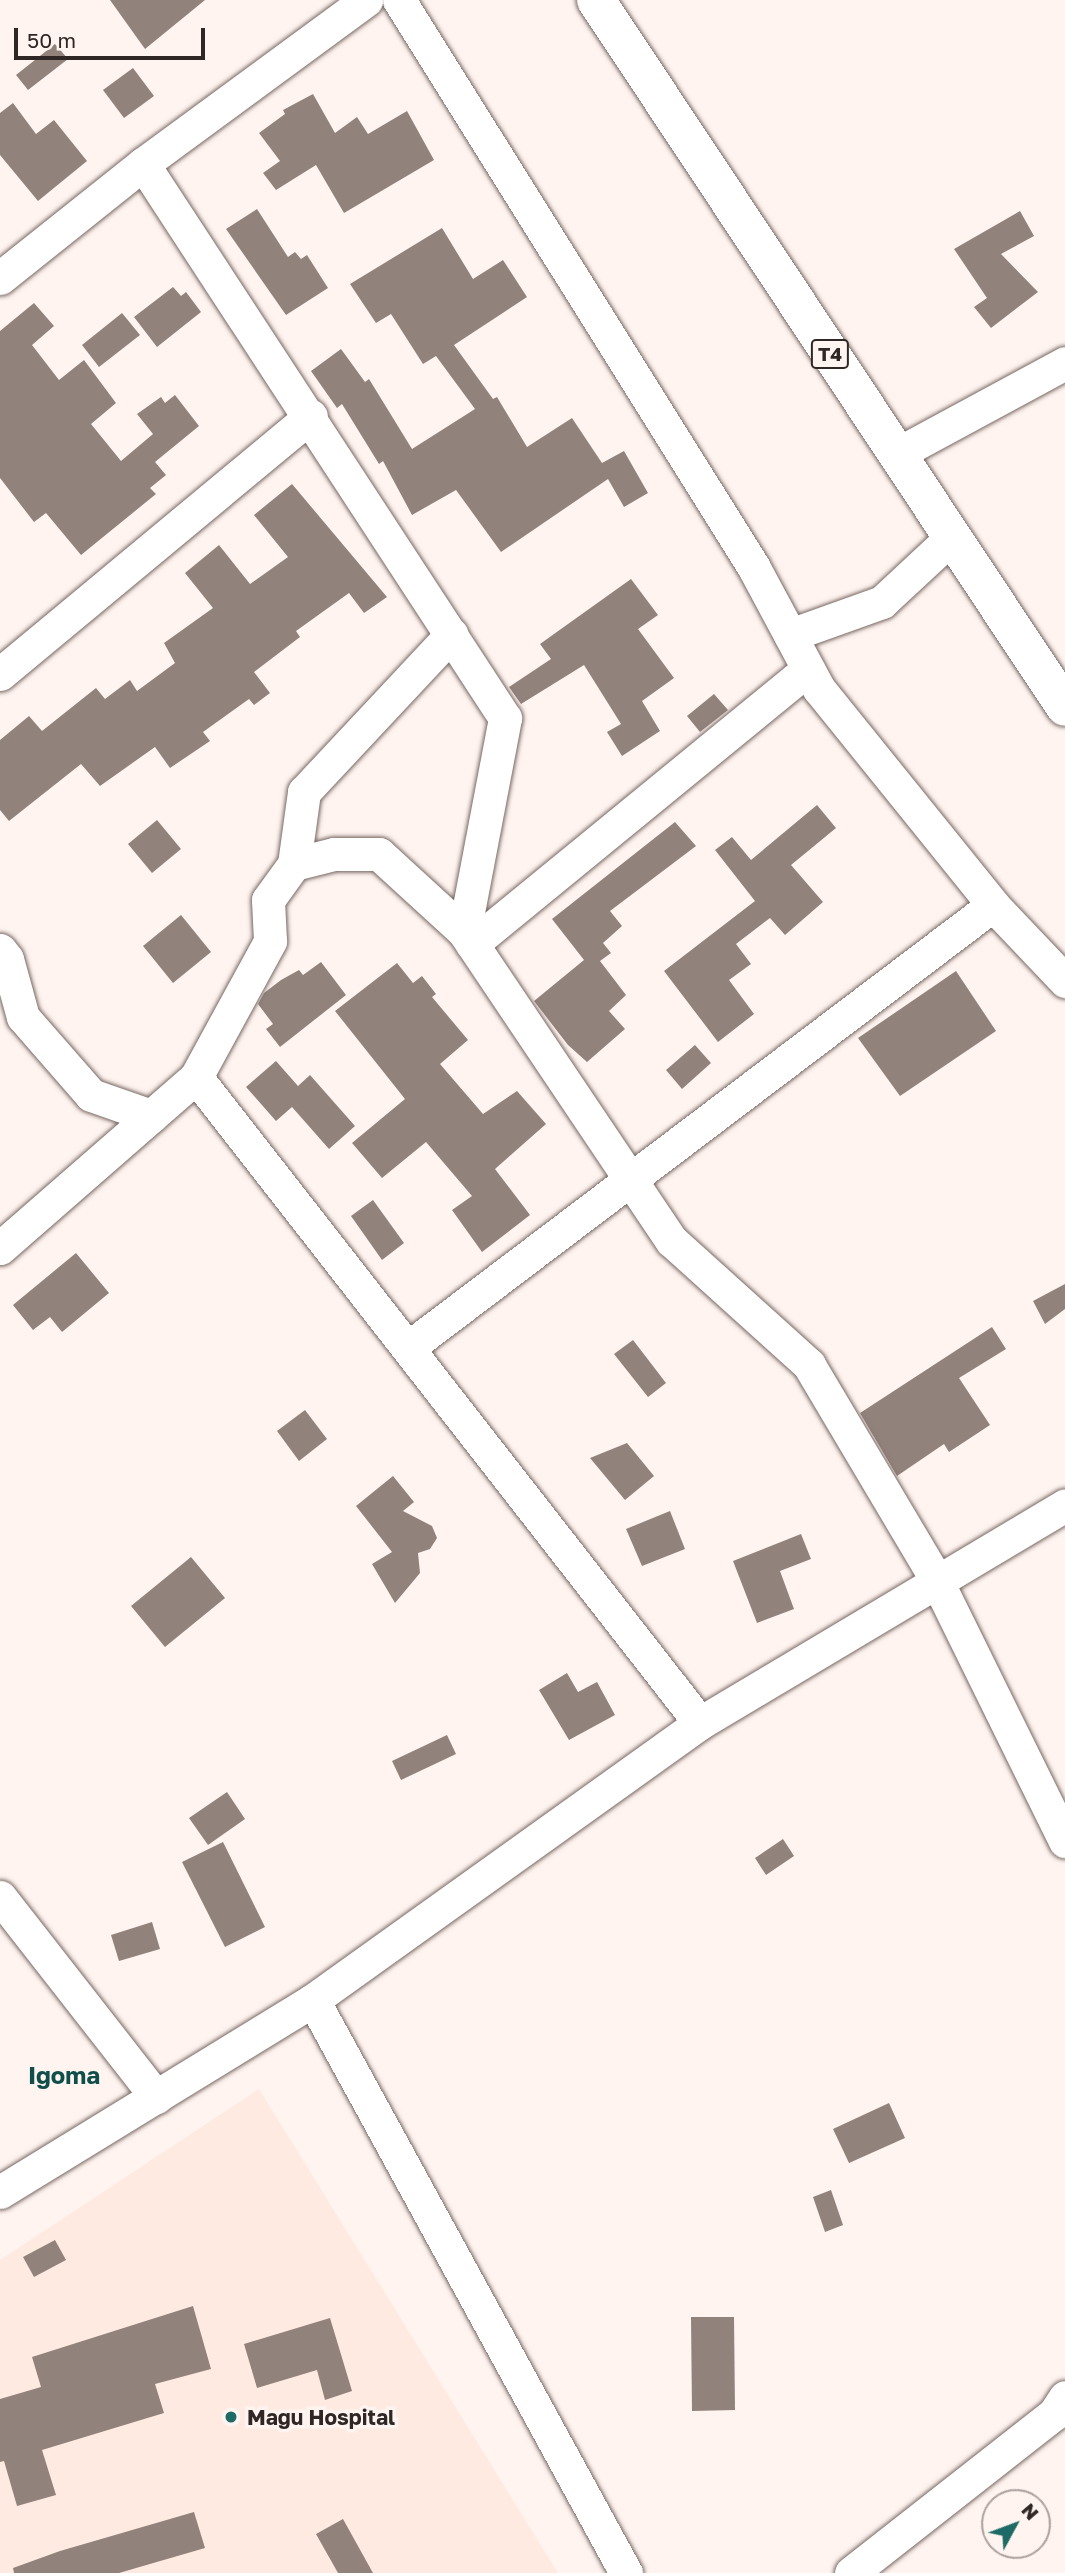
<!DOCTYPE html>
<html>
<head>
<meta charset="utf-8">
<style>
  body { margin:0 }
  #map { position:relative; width:1065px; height:2573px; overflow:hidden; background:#fff4f0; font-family:"Golos Text",sans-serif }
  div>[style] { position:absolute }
  .built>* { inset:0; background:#ffeae2 }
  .building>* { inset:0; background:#92827c }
  .roads { filter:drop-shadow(0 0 2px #776762) drop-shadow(0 0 2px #776762) }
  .minor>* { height:33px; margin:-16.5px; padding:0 16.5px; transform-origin:16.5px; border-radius:16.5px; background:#fff }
  .highway>* { height:38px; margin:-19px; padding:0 19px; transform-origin:19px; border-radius:19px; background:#fff }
  .dots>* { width:19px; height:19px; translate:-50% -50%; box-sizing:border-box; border:4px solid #fff4f0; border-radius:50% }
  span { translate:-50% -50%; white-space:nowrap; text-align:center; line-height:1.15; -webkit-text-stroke:7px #fff4f0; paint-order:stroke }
  .shield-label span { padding:2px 5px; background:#fff4f0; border:2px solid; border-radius:5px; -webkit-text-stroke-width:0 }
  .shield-label { font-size:19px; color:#2e2725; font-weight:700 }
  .poi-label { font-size:21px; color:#2e2725; font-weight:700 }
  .left { translate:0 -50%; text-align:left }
  .quarter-label { font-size:24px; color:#104e4b; font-weight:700 }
  .north { position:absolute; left:981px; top:2489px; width:70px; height:70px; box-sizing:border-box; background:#fff4f0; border:2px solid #aba29f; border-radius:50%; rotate:49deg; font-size:19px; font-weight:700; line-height:28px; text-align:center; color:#2e2725 }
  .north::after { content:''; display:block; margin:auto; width:24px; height:32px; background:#1e6a66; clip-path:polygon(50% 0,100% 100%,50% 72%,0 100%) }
  .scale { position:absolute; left:14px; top:28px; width:191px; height:32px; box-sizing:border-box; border:4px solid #2e2725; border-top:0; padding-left:9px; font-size:21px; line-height:24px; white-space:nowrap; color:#2e2725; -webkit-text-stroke:5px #fff4f0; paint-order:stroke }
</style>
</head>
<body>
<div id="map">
  <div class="built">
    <div style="clip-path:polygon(259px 2089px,558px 2573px,0 2573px,0 2260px)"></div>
  </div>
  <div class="building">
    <div style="clip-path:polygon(110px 0,205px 0,145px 49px)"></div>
    <div style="clip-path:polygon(55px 44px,68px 59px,28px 90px,16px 75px)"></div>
    <div style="clip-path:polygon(133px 68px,154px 96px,124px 118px,103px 90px)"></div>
    <div style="clip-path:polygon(313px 94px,335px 133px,357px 117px,368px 134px,407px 111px,434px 160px,344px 213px,316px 165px,276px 190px,263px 173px,280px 161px,259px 133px,285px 114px,283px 110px)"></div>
    <div style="clip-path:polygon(13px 103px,36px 134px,54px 120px,87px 161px,38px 201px,0 155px,0 113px)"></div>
    <div style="clip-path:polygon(257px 209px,288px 257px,295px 252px,301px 259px,307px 255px,328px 288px,286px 315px,226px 229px)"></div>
    <div style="clip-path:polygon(1020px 211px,1034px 236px,1001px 254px,1038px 292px,991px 328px,974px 307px,987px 298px,954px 249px)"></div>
    <div style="clip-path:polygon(442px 228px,473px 279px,503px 260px,527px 297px,454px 345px,493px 399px,497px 397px,527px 447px,572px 418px,602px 463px,624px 451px,648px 493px,624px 507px,608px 479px,501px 552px,456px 490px,412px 515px,383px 461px,379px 464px,342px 404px,337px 408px,311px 371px,341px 349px,365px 382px,369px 379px,412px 449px,475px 409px,436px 356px,423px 364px,391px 314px,376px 323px,350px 284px)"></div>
    <div style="clip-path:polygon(173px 287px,181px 296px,186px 292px,201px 312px,157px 347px,134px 317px)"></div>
    <div style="clip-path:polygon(34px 303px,54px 326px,32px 345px,59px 380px,84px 360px,116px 403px,91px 424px,121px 461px,153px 434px,137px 414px,161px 397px,165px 403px,175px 395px,199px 426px,155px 462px,166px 475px,150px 488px,156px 494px,81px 555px,46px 513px,34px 522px,0 478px,0 331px)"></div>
    <div style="clip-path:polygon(122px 313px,140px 335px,99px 367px,82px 345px)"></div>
    <div style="clip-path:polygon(292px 484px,387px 597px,364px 613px,349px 593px,296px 631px,300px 637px,254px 672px,270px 693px,254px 705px,249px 699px,203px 732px,210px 741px,170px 768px,155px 747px,100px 786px,81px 764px,9px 821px,0 810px,0 740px,29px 716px,42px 731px,96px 688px,105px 699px,130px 680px,137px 691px,175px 663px,164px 643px,213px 608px,185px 573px,219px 545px,250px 584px,288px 557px,254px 515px)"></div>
    <div style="clip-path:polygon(631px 579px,658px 615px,638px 629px,674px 678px,642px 701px,660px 731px,622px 756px,607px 732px,621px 724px,584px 665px,521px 704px,509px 687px,551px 659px,540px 644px)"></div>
    <div style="clip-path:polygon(714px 694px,728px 710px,700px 732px,687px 716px)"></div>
    <div style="clip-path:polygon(817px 805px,836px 828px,791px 865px,823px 902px,785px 935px,770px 918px,736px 944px,751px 964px,729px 980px,754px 1014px,718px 1042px,664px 971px,755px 901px,715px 850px,732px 837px,751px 860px)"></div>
    <div style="clip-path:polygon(157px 820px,181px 849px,152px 873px,128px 844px)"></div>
    <div style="clip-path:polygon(675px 822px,696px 846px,610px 911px,622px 926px,603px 943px,611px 953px,600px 961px,626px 995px,609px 1011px,625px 1029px,587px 1062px,568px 1045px,534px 1001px,584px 960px,552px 919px)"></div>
    <div style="clip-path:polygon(181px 915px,211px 952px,173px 983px,143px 946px)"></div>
    <div style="clip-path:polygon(321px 962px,346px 995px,280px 1047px,266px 1029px,273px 1024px,258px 1004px,264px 993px,281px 980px,299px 970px,303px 975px)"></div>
    <div style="clip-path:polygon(397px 963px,413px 983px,422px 976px,436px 994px,432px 997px,468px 1040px,440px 1064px,483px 1114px,517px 1091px,546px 1124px,495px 1169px,530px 1215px,482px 1252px,452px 1210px,472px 1196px,426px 1142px,382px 1178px,352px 1143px,405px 1099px,335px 1011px)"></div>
    <div style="clip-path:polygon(956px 971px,996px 1031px,900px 1096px,858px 1038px)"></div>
    <div style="clip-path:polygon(695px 1045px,711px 1063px,682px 1089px,666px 1070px)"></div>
    <div style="clip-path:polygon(276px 1061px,298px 1086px,310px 1075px,355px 1126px,329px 1149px,292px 1107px,276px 1121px,246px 1087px)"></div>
    <div style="clip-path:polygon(373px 1200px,404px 1243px,382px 1260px,351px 1216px)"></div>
    <div style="clip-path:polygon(76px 1253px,109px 1293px,62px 1332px,50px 1317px,33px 1330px,13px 1305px)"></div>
    <div style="clip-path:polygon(1065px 1284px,1065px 1309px,1045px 1324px,1033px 1301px)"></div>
    <div style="clip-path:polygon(992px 1327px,1006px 1349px,959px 1378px,990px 1425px,949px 1452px,944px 1444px,897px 1476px,860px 1413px)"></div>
    <div style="clip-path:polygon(633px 1340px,666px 1383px,648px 1397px,614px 1354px)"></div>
    <div style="clip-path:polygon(305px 1410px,327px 1439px,299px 1461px,277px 1431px)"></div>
    <div style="clip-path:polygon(627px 1443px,654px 1476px,625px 1500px,590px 1458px)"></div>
    <div style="clip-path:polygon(393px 1476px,414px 1502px,403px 1511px,432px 1526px,437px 1538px,430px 1549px,418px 1553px,420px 1573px,395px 1603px,372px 1564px,392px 1552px,356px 1506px)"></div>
    <div style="clip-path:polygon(670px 1511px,685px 1549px,642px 1566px,626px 1529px)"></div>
    <div style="clip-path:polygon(801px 1534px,811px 1559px,780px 1571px,794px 1609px,757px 1623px,733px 1561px)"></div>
    <div style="clip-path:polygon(191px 1557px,225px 1598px,165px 1647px,131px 1606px)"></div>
    <div style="clip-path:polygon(567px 1673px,578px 1692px,597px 1682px,615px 1715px,569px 1740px,539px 1690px)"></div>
    <div style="clip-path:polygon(447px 1735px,456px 1754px,401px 1780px,392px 1761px)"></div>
    <div style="clip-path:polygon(227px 1792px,245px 1819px,208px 1845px,189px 1818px)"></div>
    <div style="clip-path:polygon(783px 1839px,794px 1856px,766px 1875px,755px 1858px)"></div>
    <div style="clip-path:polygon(223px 1842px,265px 1927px,225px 1947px,182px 1862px)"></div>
    <div style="clip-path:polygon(152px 1922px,160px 1949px,119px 1961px,111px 1935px)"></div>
    <div style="clip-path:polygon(889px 2103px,905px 2138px,849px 2163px,833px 2129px)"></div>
    <div style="clip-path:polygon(831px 2190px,843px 2225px,825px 2232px,813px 2197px)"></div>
    <div style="clip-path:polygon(55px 2240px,66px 2260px,34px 2277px,23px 2257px)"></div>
    <div style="clip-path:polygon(193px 2306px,211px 2369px,155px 2384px,164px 2413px,42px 2450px,56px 2495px,17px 2506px,4px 2461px,0 2462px,0 2399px,41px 2387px,32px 2357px)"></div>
    <div style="clip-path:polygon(691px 2317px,734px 2317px,735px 2410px,692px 2411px)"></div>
    <div style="clip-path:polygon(330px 2318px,352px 2391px,325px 2400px,317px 2370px,257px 2388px,244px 2344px)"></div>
    <div style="clip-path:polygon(194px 2512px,205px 2548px,119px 2573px,14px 2573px,13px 2568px,60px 2551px)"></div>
    <div style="clip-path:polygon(343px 2519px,373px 2573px,338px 2573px,316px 2534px)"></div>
  </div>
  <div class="roads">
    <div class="minor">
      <div style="left:399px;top:0;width:668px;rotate:57.98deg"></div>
      <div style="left:753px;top:566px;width:140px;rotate:61.8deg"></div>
      <div style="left:819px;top:689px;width:277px;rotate:51.1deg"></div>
      <div style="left:993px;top:905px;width:105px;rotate:46.5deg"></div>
      <div style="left:143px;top:164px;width:662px;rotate:56.84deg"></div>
      <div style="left:505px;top:718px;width:218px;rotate:100.8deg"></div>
      <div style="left:464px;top:932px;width:372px;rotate:56.1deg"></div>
      <div style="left:672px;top:1241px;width:185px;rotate:42.1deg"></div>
      <div style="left:809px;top:1365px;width:251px;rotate:59.3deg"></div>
      <div style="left:937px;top:1581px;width:290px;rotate:63.8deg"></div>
      <div style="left:0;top:278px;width:183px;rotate:-38.6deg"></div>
      <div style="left:143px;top:164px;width:277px;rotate:-36.3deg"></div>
      <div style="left:897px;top:454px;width:191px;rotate:-28.4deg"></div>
      <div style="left:790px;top:635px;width:98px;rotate:-19.7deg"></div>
      <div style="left:882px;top:602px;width:96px;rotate:-42.9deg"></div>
      <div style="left:0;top:674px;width:404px;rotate:-39.7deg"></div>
      <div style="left:294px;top:864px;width:73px;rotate:-82.1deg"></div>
      <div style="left:304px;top:792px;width:216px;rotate:-46.9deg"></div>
      <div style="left:472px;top:944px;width:434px;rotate:-39.3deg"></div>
      <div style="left:0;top:950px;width:11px;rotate:52deg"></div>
      <div style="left:7px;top:959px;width:60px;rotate:74.6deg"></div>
      <div style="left:23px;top:1017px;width:103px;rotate:48.9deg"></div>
      <div style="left:91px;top:1095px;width:64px;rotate:19.3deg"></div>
      <div style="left:196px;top:1077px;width:155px;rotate:-61.4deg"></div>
      <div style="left:270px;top:941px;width:41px;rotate:-92.8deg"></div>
      <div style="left:268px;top:900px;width:44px;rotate:-54.2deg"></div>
      <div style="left:294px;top:864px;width:41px;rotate:-14deg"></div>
      <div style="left:334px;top:854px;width:45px"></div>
      <div style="left:379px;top:854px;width:115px;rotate:42.5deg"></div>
      <div style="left:0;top:1248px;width:260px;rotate:-41.1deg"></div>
      <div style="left:196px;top:1077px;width:819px;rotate:52.04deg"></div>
      <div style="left:409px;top:1347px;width:732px;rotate:-37.12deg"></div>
      <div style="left:0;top:1897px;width:254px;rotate:52deg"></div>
      <div style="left:313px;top:2000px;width:476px;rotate:-35.6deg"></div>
      <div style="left:700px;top:1723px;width:425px;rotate:-30.8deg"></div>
      <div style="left:0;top:2192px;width:367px;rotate:-31.5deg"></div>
      <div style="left:313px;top:2000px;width:653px;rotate:61.35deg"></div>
      <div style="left:851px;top:2573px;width:258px;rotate:-38.1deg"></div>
      <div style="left:1054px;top:2414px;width:20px;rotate:-57deg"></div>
    </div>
    <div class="highway">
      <div style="left:596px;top:0;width:848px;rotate:56.44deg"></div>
    </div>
  </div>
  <div class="dots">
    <div style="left:231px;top:2417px;background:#1e6a66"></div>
  </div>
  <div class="shield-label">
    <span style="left:830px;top:354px">T4</span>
  </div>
  <div class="poi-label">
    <span class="left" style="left:247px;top:2417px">Magu Hospital</span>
  </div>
  <div class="quarter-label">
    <span style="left:64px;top:2075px">Igoma</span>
  </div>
  <div class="north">N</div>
  <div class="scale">50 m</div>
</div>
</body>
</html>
